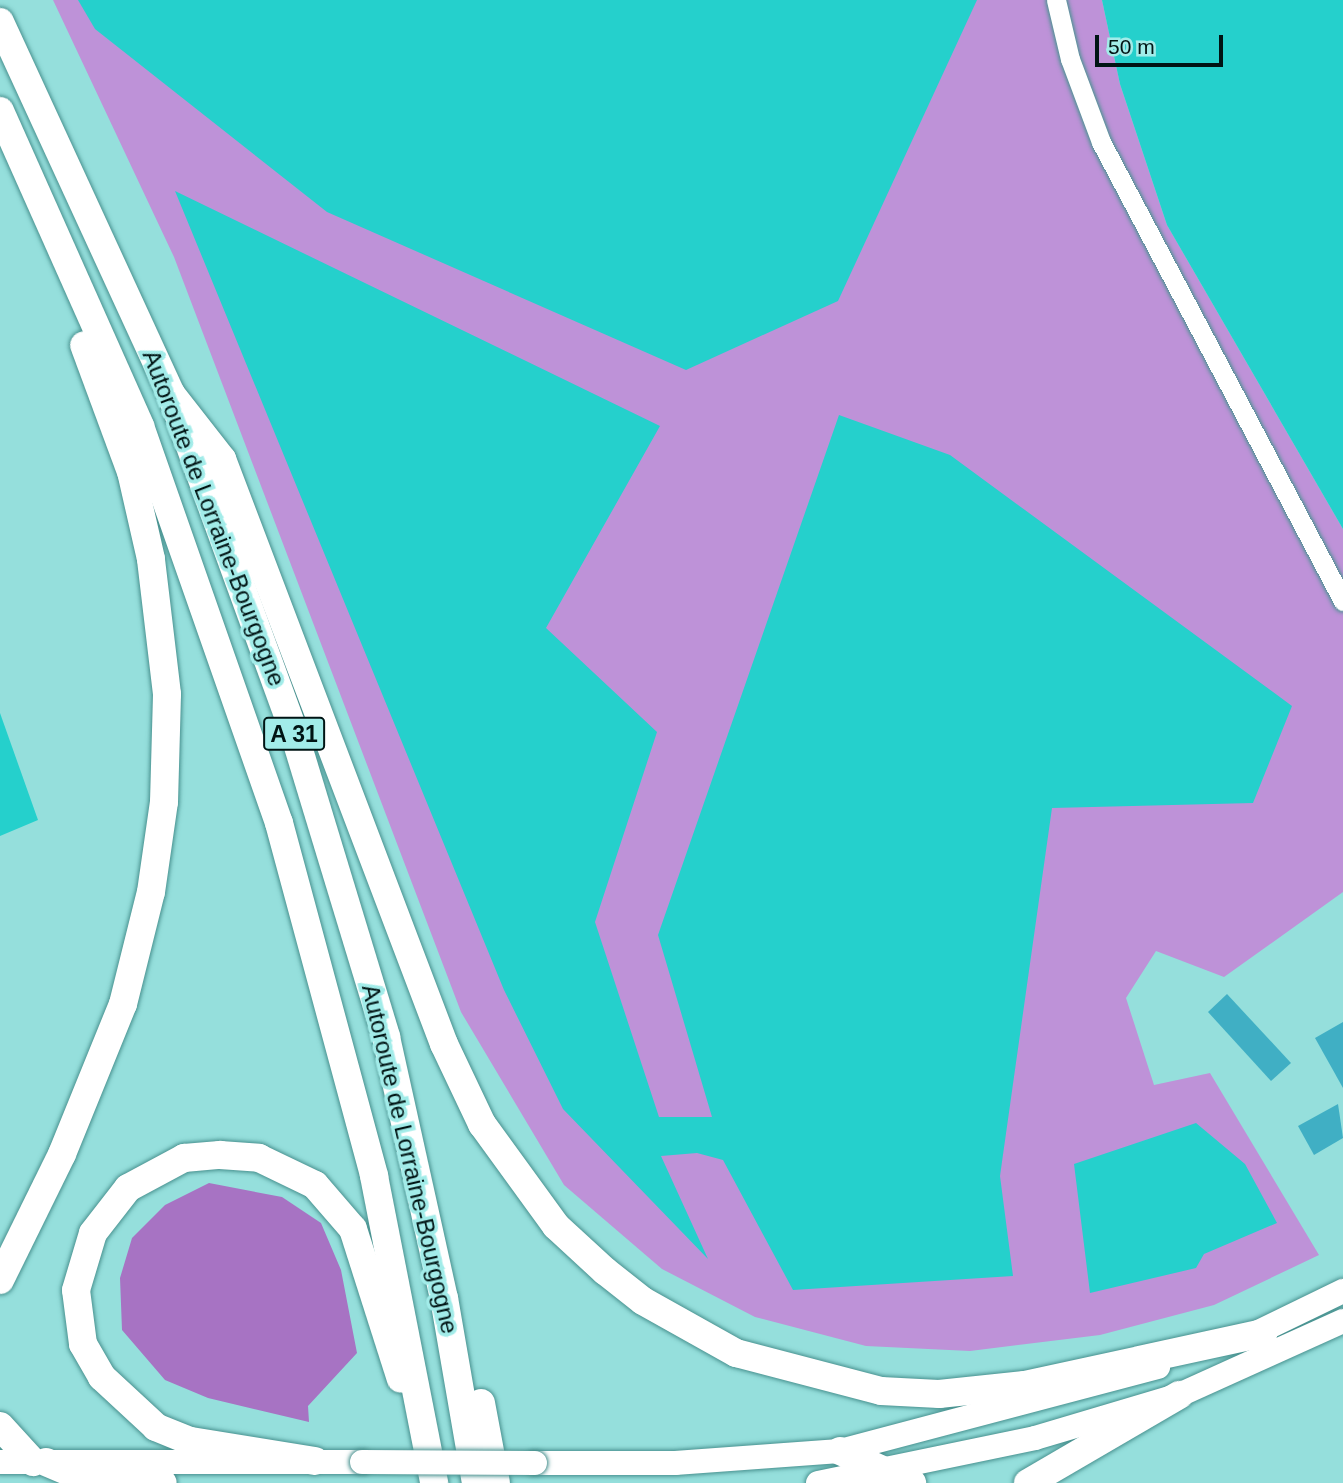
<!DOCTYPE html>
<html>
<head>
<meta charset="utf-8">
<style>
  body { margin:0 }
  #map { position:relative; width:1343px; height:1483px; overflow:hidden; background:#95dfdc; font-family:Arial,sans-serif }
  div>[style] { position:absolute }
  .green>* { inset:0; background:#be92d8 }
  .forest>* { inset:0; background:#a773c3 }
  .water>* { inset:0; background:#25d0cc }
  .building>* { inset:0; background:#40afc4 }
  .roads { filter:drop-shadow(0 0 2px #48918f) drop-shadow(0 0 2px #48918f) }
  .minor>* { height:19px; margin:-9.5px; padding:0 9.5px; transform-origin:9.5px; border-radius:9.5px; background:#fff }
  .major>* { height:24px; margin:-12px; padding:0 12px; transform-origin:12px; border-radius:12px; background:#fff }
  .highway>* { height:28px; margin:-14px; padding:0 14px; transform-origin:14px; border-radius:14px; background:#fff }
  .bridges { filter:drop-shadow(0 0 2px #48918f) drop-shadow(0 0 2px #48918f) }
  .major-bridge>* { height:24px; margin:-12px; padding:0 12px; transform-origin:12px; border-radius:12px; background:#fff }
  span { translate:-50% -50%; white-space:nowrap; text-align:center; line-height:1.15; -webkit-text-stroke:7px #a2ece9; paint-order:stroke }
  .shield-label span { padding:2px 5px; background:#a2ece9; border:2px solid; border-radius:5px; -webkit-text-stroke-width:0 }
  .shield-label { font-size:23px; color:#001414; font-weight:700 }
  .street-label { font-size:24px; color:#001414 }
  .scale { position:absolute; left:1095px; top:35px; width:128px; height:32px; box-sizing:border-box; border:4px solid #001414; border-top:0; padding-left:9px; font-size:21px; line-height:24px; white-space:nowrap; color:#001414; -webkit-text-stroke:5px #a2ece9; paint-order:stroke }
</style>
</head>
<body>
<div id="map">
  <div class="green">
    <div style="clip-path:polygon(53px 0,1102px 0,1120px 84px,1167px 225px,1343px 529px,1343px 892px,1224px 977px,1156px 951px,1126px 998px,1154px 1085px,1210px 1073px,1319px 1255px,1214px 1305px,1100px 1335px,970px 1351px,866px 1346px,755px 1317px,662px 1269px,564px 1185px,461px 1012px,174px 257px)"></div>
  </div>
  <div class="forest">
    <div style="clip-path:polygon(209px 1183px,282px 1197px,321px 1223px,341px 1270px,357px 1353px,308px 1406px,309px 1422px,208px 1398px,165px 1380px,122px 1330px,120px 1278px,132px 1238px,165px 1205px)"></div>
  </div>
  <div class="water">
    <div style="clip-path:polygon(78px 0,977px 0,838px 301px,686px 370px,327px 212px,95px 29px)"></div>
    <div style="clip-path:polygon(1102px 0,1343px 0,1343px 529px,1167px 225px,1120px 84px)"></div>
    <div style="clip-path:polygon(175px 191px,660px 426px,546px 628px,657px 732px,595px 922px,659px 1117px,712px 1117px,658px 935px,839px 415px,950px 455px,1292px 706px,1253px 803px,1052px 808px,1000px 1176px,1013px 1276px,793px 1290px,723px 1160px,697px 1153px,661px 1156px,708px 1259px,563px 1109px,504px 990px)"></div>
    <div style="clip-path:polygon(0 713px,38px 820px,0 836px)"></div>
    <div style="clip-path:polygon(1196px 1123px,1245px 1164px,1277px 1223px,1204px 1254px,1196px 1268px,1090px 1293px,1074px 1164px)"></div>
  </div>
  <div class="building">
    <div style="clip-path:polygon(1227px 994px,1291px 1063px,1271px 1081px,1208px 1012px)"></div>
    <div style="clip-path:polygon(1343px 1022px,1343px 1088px,1315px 1038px)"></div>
    <div style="clip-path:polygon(1338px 1104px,1343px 1138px,1314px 1155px,1298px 1126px)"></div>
  </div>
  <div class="roads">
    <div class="minor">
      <div style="left:1056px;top:0;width:61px;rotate:76.7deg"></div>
      <div style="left:1070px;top:59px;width:89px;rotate:69.5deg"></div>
      <div style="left:1101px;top:142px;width:519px;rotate:62.2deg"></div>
    </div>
    <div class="major">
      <div style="left:1246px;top:1338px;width:108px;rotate:-25.9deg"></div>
      <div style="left:0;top:1462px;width:362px"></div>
      <div style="left:535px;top:1463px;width:140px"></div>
      <div style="left:675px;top:1463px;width:165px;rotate:-4.2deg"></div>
      <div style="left:840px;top:1451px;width:329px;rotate:-14.8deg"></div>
      <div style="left:818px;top:1483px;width:222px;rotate:-11.7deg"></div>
      <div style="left:1035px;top:1438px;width:150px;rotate:-16.6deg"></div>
      <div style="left:1179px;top:1395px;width:180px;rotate:-24.3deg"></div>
    </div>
    <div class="highway">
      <div style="left:0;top:22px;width:409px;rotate:65.3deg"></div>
      <div style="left:171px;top:394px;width:357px;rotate:70deg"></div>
      <div style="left:293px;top:730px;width:321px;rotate:73.1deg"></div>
      <div style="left:386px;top:1037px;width:267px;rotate:77.5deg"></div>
      <div style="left:444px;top:1298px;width:188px;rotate:80.2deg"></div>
      <div style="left:0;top:111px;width:345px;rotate:66deg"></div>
      <div style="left:140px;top:426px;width:421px;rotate:70.7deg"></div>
      <div style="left:279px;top:823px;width:366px;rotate:74.9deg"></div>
      <div style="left:374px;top:1176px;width:313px;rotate:78.9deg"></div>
      <div style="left:171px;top:394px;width:83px;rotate:51.9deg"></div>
      <div style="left:222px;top:459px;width:626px;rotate:69.22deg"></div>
      <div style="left:444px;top:1044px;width:89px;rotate:64.6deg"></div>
      <div style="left:482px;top:1124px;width:126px;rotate:54deg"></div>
      <div style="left:556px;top:1226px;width:67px;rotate:42.6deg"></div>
      <div style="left:605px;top:1271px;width:48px;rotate:38.3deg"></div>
      <div style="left:643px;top:1301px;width:107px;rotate:29.2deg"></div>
      <div style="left:736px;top:1353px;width:150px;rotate:14.7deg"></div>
      <div style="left:881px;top:1391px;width:58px;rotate:3deg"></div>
      <div style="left:939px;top:1394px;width:86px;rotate:-6deg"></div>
      <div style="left:1025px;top:1385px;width:244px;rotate:-12.3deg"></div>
      <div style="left:0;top:1280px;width:140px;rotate:-63.8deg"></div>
      <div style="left:62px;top:1154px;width:162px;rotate:-67.9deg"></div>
      <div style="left:123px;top:1004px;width:115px;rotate:-76deg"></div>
      <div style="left:151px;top:892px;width:91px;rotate:-81.8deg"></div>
      <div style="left:164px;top:802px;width:108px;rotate:-88.4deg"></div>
      <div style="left:167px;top:694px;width:136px;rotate:-96.8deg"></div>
      <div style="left:151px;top:559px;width:89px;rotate:-102.9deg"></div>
      <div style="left:131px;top:472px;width:135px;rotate:-110.3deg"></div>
      <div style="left:481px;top:1403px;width:81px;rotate:79.4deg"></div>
      <div style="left:0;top:1426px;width:49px;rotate:47.5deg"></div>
      <div style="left:840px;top:1451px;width:79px;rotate:24deg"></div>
      <div style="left:315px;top:1461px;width:127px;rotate:-170.9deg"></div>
      <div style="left:190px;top:1441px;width:37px;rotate:-158deg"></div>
      <div style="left:156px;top:1427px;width:74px;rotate:-137.2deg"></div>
      <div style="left:102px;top:1377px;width:38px;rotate:-120deg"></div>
      <div style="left:83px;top:1344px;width:54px;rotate:-97.4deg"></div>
      <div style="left:76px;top:1290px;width:59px;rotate:-73.4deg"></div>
      <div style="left:93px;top:1233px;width:57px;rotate:-52.1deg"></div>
      <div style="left:128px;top:1188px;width:64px;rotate:-28.2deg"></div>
      <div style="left:184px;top:1158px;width:36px;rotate:-5deg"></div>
      <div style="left:220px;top:1155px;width:39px;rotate:4deg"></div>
      <div style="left:259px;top:1158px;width:62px;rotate:25.7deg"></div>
      <div style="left:315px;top:1185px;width:58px;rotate:49.2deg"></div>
      <div style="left:353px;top:1229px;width:157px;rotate:72.3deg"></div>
      <div style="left:46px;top:1462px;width:34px;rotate:23deg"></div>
      <div style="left:77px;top:1475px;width:86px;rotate:5.3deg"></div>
      <div style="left:1028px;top:1483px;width:175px;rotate:-30.2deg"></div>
    </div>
  </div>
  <div class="bridges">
    <div class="major-bridge">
      <div style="left:362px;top:1462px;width:173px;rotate:0.3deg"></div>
    </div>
  </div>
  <div class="shield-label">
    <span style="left:294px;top:734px">A 31</span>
  </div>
  <div class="street-label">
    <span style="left:214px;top:518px;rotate:69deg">Autoroute de Lorraine-Bourgogne</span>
    <span style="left:410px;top:1159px;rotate:77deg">Autoroute de Lorraine-Bourgogne</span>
  </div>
  <div class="scale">50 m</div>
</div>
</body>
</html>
